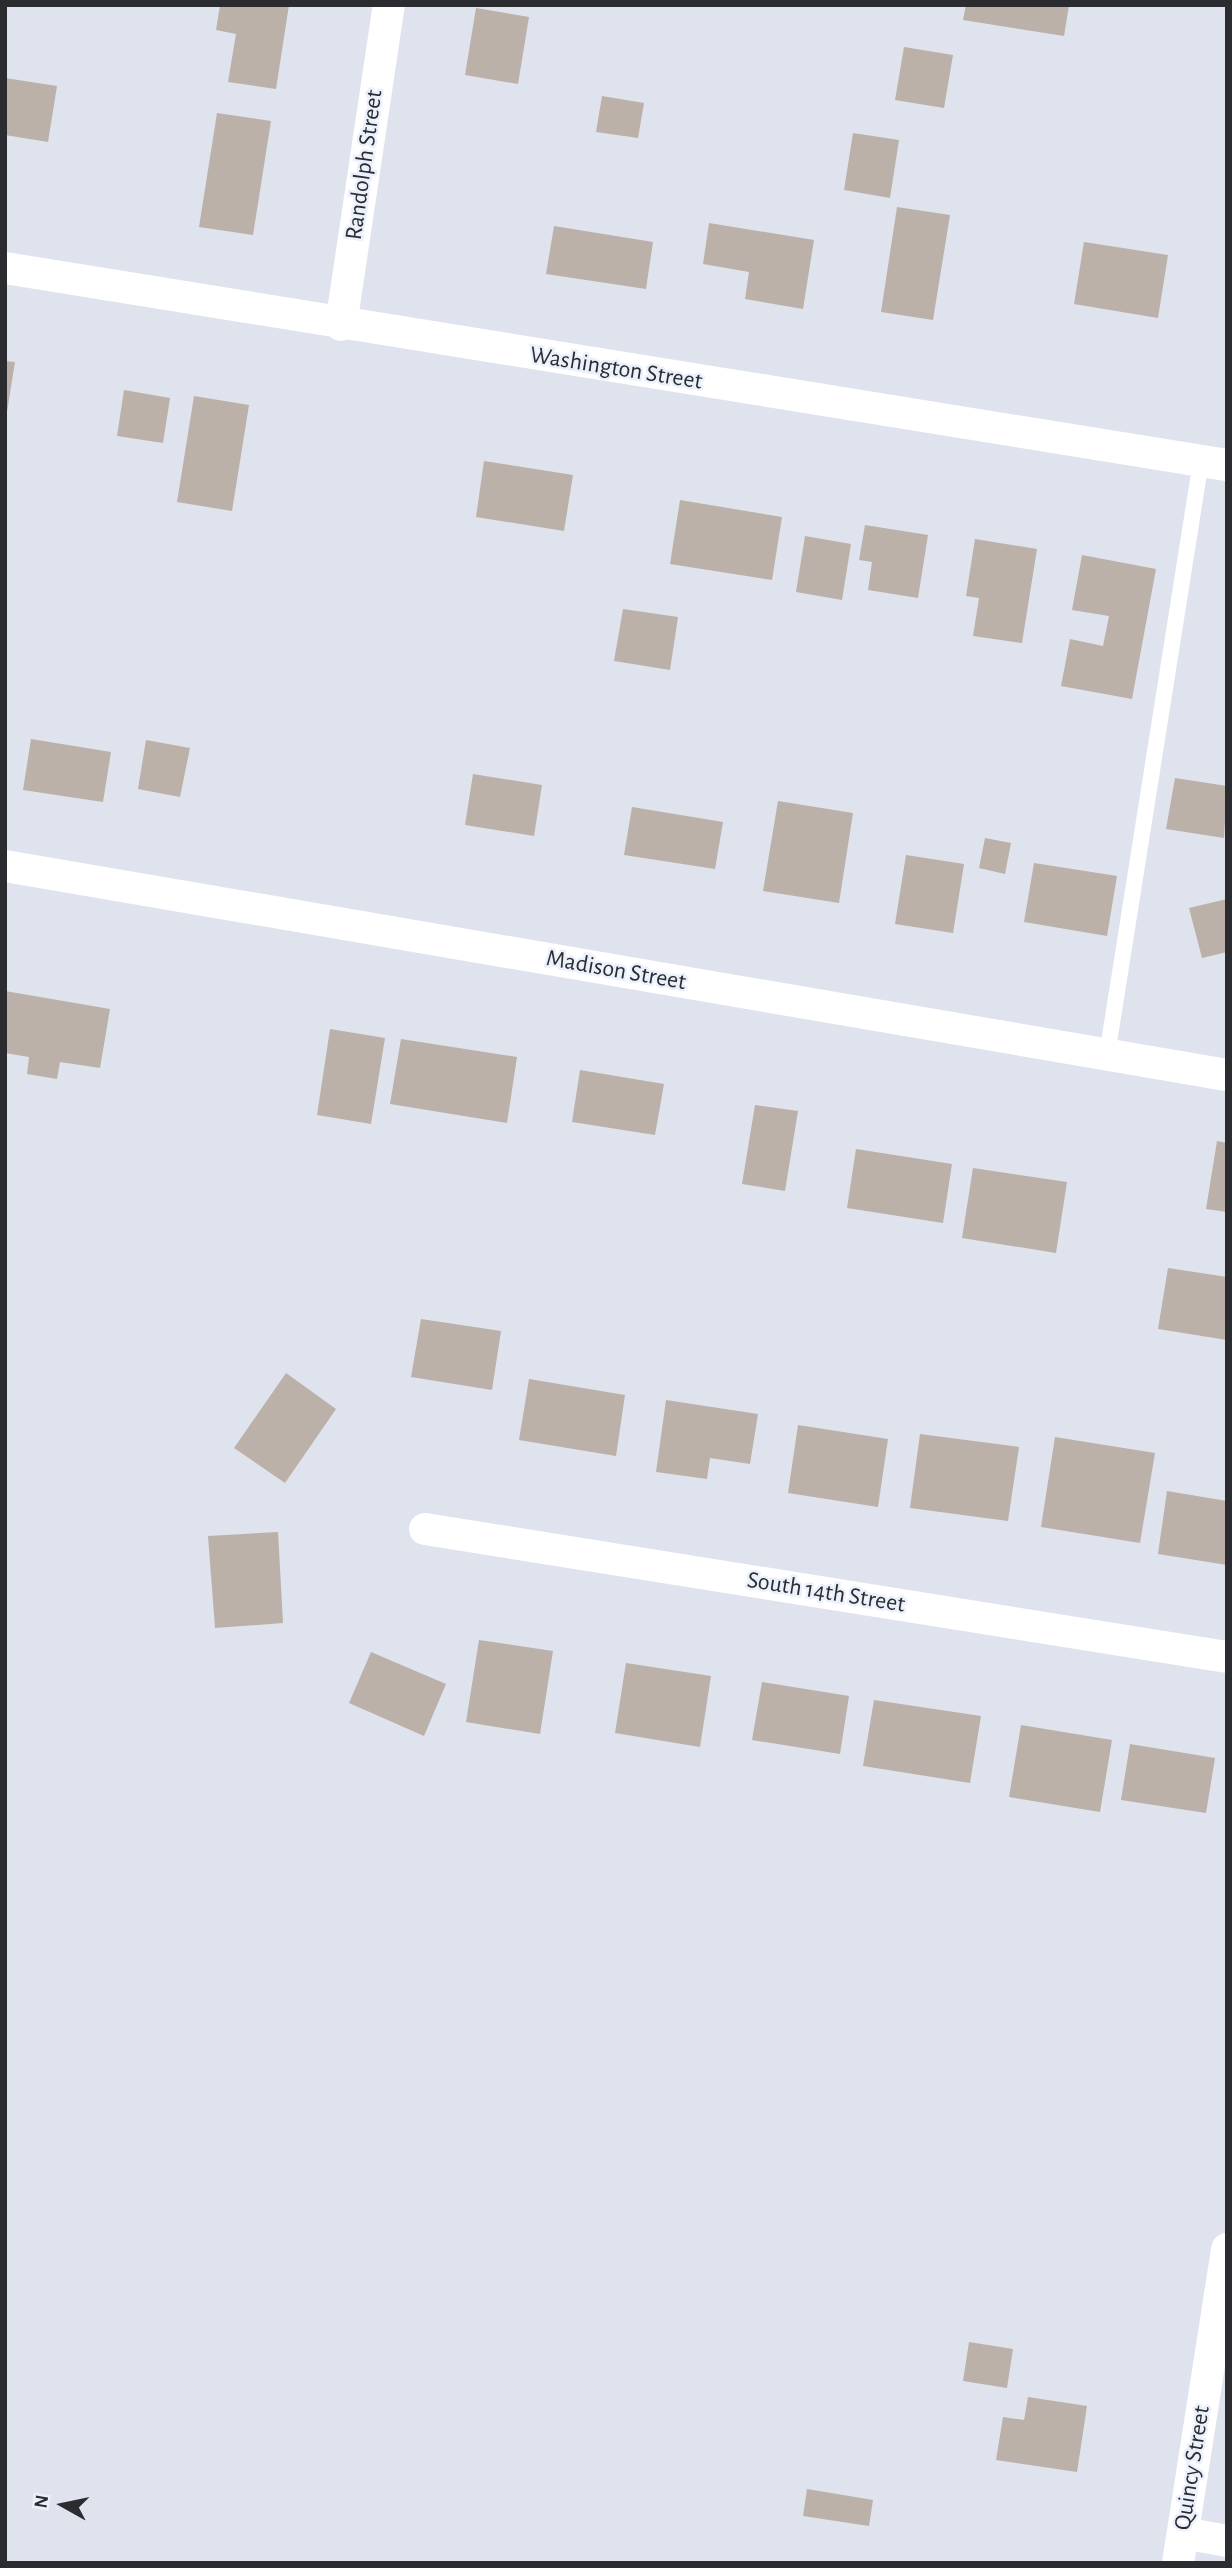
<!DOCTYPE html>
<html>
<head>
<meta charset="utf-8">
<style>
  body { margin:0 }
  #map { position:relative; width:1232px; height:2568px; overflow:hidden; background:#dee3ee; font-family:"Alegreya Sans",sans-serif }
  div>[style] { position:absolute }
  .building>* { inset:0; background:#bbb1a9 }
  .lane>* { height:16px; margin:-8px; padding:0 8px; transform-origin:8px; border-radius:8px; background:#fff }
  .street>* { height:32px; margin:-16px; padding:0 16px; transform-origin:16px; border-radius:16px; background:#fff }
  span { translate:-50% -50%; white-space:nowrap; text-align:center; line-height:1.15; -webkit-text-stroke:5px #ebf1fc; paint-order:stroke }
  .street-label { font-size:24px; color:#2a2c30 }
  .frame { position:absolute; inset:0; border:7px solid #2a2c30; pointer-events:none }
  .north { position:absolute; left:28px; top:2470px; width:70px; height:70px; -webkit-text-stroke:5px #ebf1fc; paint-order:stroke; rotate:279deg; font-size:19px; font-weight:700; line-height:28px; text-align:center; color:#2a2c30 }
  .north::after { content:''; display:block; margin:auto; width:24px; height:32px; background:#2a2c30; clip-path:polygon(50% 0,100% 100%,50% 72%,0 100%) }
</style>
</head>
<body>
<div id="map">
  <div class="building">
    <div style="clip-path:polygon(220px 5px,289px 5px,276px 89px,228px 82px,236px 34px,216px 30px)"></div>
    <div style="clip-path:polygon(966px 5px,1069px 5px,1064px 36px,963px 20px)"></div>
    <div style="clip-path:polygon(476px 8px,529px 17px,518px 84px,465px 75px)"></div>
    <div style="clip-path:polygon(904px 47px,953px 55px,944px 108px,895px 100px)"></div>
    <div style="clip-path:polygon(5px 78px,57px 86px,48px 142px,5px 135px)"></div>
    <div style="clip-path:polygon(602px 96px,644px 103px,638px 138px,596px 132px)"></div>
    <div style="clip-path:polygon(217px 113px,271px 121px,253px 235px,199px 227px)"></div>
    <div style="clip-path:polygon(853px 133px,899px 140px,890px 198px,844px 190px)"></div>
    <div style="clip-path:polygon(897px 207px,950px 215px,933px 320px,881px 312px)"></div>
    <div style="clip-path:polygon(709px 223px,814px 240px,803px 309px,745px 299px,749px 272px,703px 264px)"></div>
    <div style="clip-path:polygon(554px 226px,653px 242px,646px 289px,546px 274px)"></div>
    <div style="clip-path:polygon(1084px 242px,1168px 255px,1158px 318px,1074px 304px)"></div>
    <div style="clip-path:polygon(5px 361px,15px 362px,7px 412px,5px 412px)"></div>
    <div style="clip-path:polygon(124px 390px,170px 398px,163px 443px,117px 436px)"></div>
    <div style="clip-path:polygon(194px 396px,249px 405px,232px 511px,177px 502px)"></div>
    <div style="clip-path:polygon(484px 461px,573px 475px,564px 531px,476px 517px)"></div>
    <div style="clip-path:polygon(680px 500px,782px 517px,772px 580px,670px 564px)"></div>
    <div style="clip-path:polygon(865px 525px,928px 535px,918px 598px,868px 590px,872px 562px,859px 560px)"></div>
    <div style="clip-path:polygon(805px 536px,851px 544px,842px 600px,796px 592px)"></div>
    <div style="clip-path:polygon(975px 539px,1037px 549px,1022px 643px,973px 636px,979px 598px,966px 596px)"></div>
    <div style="clip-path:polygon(1082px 555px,1156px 569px,1132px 699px,1061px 686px,1070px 639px,1103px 646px,1109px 616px,1072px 610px)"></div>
    <div style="clip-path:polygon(623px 609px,678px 617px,670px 670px,614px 661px)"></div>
    <div style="clip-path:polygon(31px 739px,111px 752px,103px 802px,23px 790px)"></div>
    <div style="clip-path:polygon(146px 740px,190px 748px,180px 797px,138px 789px)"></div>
    <div style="clip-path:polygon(473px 774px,542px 785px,534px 836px,465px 825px)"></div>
    <div style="clip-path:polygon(1175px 778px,1227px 786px,1224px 838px,1166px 829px)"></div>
    <div style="clip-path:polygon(778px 801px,853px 813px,839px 903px,763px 891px)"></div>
    <div style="clip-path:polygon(632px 807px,723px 822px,715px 869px,624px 855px)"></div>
    <div style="clip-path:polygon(985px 838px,1011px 843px,1005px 874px,979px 868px)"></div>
    <div style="clip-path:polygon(906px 855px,964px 864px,953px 933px,895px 924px)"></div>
    <div style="clip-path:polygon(1034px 863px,1117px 876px,1107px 936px,1024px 922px)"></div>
    <div style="clip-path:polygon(1227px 899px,1227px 952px,1202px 958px,1189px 908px)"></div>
    <div style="clip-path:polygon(5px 991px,110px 1009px,100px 1068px,60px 1062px,57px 1079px,27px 1074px,29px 1057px,5px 1053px)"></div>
    <div style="clip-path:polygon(330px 1029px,385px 1038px,371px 1124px,317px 1115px)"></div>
    <div style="clip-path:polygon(401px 1039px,517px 1057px,507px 1123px,390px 1104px)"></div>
    <div style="clip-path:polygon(580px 1070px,664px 1084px,655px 1135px,572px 1122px)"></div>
    <div style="clip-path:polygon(755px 1105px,798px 1111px,785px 1191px,742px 1184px)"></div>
    <div style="clip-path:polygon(1217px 1141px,1227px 1143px,1227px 1212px,1206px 1209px)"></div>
    <div style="clip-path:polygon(856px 1149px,952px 1164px,943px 1223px,847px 1208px)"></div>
    <div style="clip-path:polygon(973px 1168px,1067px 1182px,1056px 1253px,962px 1238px)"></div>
    <div style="clip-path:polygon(1168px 1268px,1227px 1277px,1227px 1340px,1158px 1329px)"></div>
    <div style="clip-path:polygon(421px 1319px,501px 1331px,492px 1390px,411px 1377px)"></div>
    <div style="clip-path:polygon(286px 1373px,336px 1409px,285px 1483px,234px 1448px)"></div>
    <div style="clip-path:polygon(529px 1379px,625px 1395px,616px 1456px,519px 1440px)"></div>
    <div style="clip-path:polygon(666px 1400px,758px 1414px,750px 1464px,710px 1458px,707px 1479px,656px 1472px)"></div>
    <div style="clip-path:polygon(798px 1425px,888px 1439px,878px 1507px,788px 1493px)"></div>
    <div style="clip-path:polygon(920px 1434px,1019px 1447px,1008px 1521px,910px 1508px)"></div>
    <div style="clip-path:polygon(1055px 1437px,1155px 1453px,1140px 1543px,1041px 1527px)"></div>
    <div style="clip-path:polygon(1167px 1491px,1227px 1501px,1227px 1565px,1158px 1554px)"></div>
    <div style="clip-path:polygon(278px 1532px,283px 1623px,215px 1628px,208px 1536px)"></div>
    <div style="clip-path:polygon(479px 1640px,553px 1651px,540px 1734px,466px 1722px)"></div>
    <div style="clip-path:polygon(371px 1652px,446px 1684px,424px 1736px,349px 1703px)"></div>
    <div style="clip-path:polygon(626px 1663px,711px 1676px,700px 1747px,615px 1733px)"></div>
    <div style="clip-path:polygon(762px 1682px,849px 1696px,840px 1754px,752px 1740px)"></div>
    <div style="clip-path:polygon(874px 1700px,981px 1716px,970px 1783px,863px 1766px)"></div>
    <div style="clip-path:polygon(1021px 1725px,1112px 1740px,1100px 1812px,1009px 1797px)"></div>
    <div style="clip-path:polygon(1130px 1744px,1215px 1758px,1206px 1813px,1121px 1800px)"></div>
    <div style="clip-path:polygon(969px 2342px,1013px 2349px,1007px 2388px,963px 2381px)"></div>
    <div style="clip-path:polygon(1028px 2397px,1087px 2406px,1077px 2472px,996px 2460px,1003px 2417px,1024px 2420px)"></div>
    <div style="clip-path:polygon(807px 2489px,873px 2500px,869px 2526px,803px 2516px)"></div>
  </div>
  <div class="lane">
    <div style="left:1107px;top:1055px;width:601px;rotate:-81.01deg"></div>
  </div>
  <div class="street">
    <div style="left:5px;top:268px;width:1238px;rotate:9.16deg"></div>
    <div style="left:341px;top:325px;width:324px;rotate:-81.5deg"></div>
    <div style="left:5px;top:866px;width:1240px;rotate:9.71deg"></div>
    <div style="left:425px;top:1529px;width:812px;rotate:9.07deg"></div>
    <div style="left:1183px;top:2533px;width:45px;rotate:10.3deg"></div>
    <div style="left:1178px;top:2563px;width:318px;rotate:-81.1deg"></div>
  </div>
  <div class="street-label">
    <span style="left:365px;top:165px;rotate:-82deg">Randolph Street</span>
    <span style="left:616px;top:369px;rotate:9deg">Washington Street</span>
    <span style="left:616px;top:971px;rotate:10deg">Madison Street</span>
    <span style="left:826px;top:1593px;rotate:9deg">South 14th Street</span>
    <span style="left:1193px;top:2468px;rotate:-81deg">Quincy Street</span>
  </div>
  <div class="frame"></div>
  <div class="north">N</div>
</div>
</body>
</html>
